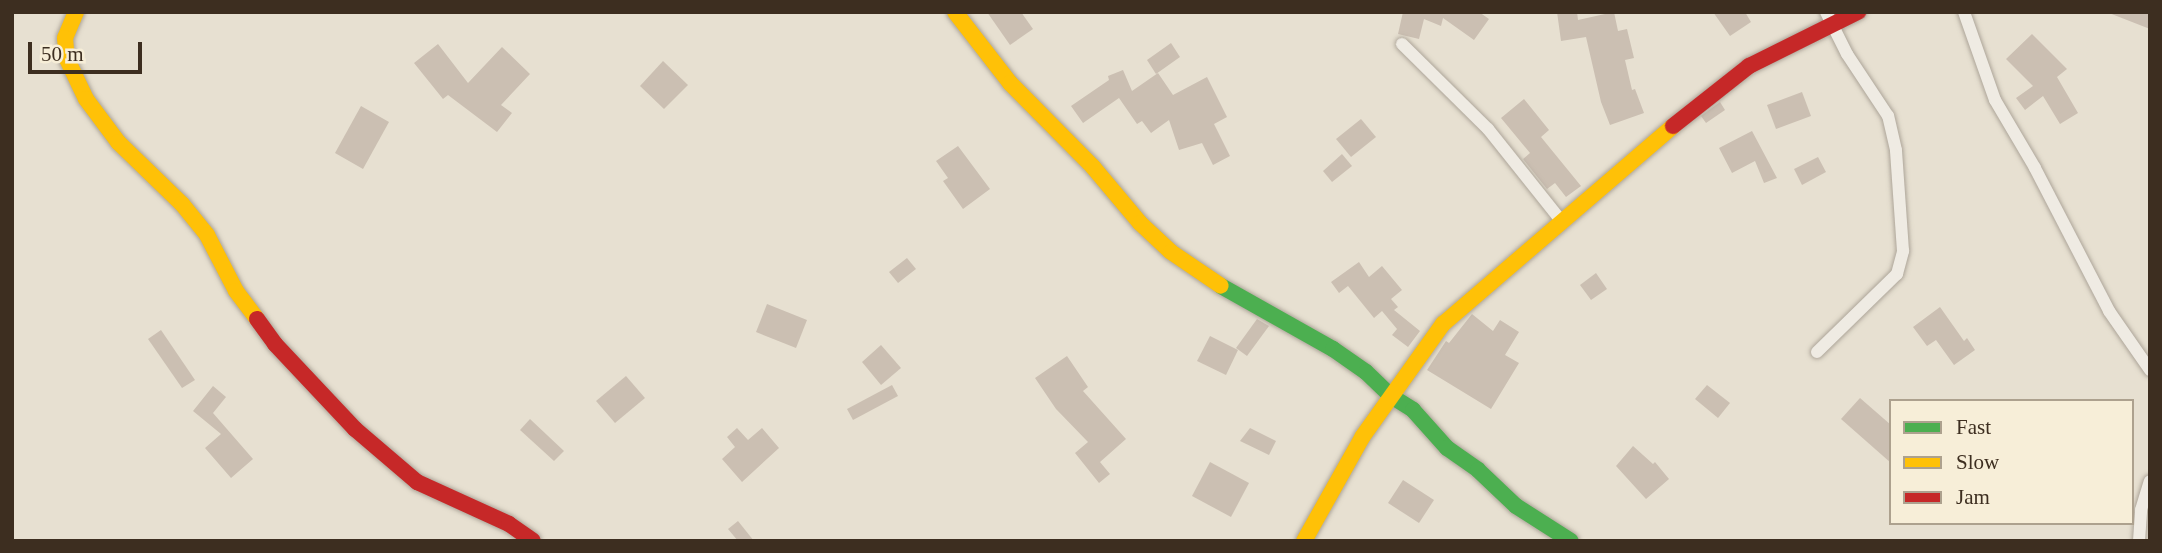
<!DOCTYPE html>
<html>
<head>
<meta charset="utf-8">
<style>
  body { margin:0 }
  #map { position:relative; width:2162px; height:553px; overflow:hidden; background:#e7e0d1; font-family:Georgia,serif }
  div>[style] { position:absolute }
  .building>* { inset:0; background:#cbbfb2 }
  .roads { filter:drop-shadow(0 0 2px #ada599) drop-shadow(0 0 2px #ada599) }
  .street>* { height:12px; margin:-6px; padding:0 6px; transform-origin:6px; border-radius:6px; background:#efebe3 }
  .fast>* { height:16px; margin:-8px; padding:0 8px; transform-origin:8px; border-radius:8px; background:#4caf50 }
  .slow>* { height:16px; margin:-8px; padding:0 8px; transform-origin:8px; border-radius:8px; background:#ffc107 }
  .jam>* { height:16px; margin:-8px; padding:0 8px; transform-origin:8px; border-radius:8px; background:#c62828 }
  span { translate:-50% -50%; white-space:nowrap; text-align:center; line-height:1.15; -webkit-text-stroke:5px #f7eed8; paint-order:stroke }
  .frame { position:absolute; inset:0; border:14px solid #3d2e20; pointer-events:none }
  .legend { position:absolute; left:1889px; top:399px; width:245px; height:126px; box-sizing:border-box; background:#f7eed8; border:2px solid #ada18e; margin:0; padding:9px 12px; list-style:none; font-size:21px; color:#3d2e20 }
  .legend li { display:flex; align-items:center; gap:14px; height:35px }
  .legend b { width:35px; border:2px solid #ada18e }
  .scale { position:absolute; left:28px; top:42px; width:114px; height:32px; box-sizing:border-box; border:4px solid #3d2e20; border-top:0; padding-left:9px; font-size:21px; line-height:24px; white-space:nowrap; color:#3d2e20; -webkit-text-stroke:5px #f7eed8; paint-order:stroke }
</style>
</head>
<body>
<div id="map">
  <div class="building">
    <div style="clip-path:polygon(987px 12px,1021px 12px,1033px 29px,1010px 45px)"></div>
    <div style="clip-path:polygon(1403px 12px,1479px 12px,1489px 19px,1474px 40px,1443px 18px,1441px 26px,1424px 19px,1419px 39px,1398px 34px)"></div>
    <div style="clip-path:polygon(1557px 12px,1577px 12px,1578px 20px,1614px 12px,1618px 31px,1627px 29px,1634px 58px,1625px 60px,1632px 90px,1635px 89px,1644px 113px,1610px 125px,1601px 102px,1586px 37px,1561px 41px)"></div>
    <div style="clip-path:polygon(1713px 12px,1745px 12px,1751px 22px,1730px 36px)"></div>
    <div style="clip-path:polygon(2109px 12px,2150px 12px,2150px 29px,2109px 13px)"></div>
    <div style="clip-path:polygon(2032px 34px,2067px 69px,2057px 77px,2078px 113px,2060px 124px,2043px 96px,2025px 110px,2016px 98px,2033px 86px,2006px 59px)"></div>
    <div style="clip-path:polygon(1171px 43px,1180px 57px,1156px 74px,1147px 60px)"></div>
    <div style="clip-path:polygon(438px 44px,468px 83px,502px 47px,530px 74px,501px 105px,512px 113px,497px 132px,448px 95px,443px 99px,414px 63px)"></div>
    <div style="clip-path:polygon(663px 61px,688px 85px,664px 109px,640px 86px)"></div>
    <div style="clip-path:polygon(1123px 70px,1132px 91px,1158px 73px,1173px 95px,1207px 77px,1227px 117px,1214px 124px,1230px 156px,1213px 165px,1202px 143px,1179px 150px,1169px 120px,1151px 133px,1142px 121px,1137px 124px,1119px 98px,1083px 123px,1071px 106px,1109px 80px,1108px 76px)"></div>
    <div style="clip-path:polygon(1802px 92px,1811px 116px,1776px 129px,1767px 105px)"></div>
    <div style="clip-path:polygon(1524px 99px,1549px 130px,1541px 137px,1581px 186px,1566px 197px,1555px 183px,1547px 189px,1523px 159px,1530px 153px,1501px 118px)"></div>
    <div style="clip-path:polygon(1720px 102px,1725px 110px,1706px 123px,1701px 116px)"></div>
    <div style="clip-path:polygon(361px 106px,389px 122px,363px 169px,335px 153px)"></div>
    <div style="clip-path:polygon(1361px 119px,1376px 137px,1351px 157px,1336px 139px)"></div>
    <div style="clip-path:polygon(1752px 131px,1777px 178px,1764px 183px,1755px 161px,1732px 173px,1719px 148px)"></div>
    <div style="clip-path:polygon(958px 146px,990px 189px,963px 209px,943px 181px,948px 178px,936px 161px)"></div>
    <div style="clip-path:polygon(1342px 154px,1352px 166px,1332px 182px,1323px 171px)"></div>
    <div style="clip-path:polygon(1818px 157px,1826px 172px,1802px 185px,1794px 169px)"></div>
    <div style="clip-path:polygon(907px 258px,916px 269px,898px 283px,889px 272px)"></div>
    <div style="clip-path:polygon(1359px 262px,1369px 277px,1382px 266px,1402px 290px,1391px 299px,1398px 307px,1394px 310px,1420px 331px,1408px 347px,1392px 335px,1397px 329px,1382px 311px,1374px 318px,1348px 286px,1339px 293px,1331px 282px)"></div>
    <div style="clip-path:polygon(1596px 273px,1607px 289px,1591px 300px,1580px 285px)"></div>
    <div style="clip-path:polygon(767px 304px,807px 320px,796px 348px,756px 332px)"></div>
    <div style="clip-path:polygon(1940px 307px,1964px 341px,1967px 338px,1975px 350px,1954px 365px,1936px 340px,1927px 346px,1913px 327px)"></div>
    <div style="clip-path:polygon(1472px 314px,1493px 331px,1500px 320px,1519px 332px,1505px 355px,1519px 363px,1491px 409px,1427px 370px,1446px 341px,1449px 343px)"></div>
    <div style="clip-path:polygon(1257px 319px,1269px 326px,1247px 356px,1236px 348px)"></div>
    <div style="clip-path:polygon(161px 330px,195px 380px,182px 388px,148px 339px)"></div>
    <div style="clip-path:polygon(1210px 336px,1238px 350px,1226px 375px,1197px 361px)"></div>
    <div style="clip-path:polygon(881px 345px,901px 368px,881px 385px,862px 362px)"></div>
    <div style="clip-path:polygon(1067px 356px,1088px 387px,1083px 391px,1126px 439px,1100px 462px,1110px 474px,1099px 483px,1075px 453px,1088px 442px,1056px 409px,1035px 378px)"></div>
    <div style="clip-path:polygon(626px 376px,645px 398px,615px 423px,596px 401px)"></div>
    <div style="clip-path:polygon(892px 385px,898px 396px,853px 420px,847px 409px)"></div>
    <div style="clip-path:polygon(1707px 385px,1730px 403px,1718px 418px,1695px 399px)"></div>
    <div style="clip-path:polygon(213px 386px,226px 397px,213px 413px,253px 459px,231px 478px,205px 448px,221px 434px,193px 411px)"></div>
    <div style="clip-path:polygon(1860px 398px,1891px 425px,1891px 463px,1841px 419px)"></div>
    <div style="clip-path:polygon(530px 419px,564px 451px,554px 461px,520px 430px)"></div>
    <div style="clip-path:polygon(737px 428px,748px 440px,762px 428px,779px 448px,742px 482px,722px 459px,735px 447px,727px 437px)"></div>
    <div style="clip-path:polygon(1250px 428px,1276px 441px,1269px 455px,1240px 441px)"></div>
    <div style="clip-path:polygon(1633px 446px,1653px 464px,1655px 462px,1669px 479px,1646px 499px,1616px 466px)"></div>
    <div style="clip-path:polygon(1210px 462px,1249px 483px,1231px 517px,1192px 496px)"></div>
    <div style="clip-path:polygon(1403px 480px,1434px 500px,1419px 523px,1388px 503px)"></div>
    <div style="clip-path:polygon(738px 521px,754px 541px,738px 541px,728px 529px)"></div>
  </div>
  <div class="roads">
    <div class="street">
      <div style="left:1964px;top:12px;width:93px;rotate:70.6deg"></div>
      <div style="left:1995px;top:100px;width:79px;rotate:59.5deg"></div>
      <div style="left:2035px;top:168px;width:161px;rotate:62.6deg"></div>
      <div style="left:2109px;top:311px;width:72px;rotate:55.2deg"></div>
      <div style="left:1402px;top:44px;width:121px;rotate:44.7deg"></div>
      <div style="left:1488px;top:129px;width:120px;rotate:51.4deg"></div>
      <div style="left:1817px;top:352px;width:112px;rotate:-44.3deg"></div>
      <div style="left:1897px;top:274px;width:24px;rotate:-75deg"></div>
      <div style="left:1903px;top:251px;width:101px;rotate:-94deg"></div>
      <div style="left:1896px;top:150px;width:35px;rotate:-103deg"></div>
      <div style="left:1888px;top:116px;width:74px;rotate:-123.5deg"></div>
      <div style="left:1847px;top:54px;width:47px;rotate:-116.6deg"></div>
      <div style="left:2139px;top:541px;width:31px;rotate:-86deg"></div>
      <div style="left:2141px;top:510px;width:30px;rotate:-73deg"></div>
    </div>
    <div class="fast">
      <div style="left:1221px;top:286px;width:129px;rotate:29.4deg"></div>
      <div style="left:1333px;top:349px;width:40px;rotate:34.9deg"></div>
      <div style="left:1366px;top:372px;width:35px;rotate:44deg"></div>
      <div style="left:1391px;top:396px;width:26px;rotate:32deg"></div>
      <div style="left:1413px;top:410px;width:51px;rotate:48.2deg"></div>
      <div style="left:1447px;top:448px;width:38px;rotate:35deg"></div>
      <div style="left:1478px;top:470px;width:52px;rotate:43.5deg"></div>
      <div style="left:1516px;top:506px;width:65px;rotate:32.5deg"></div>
    </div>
    <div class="slow">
      <div style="left:76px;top:12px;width:28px;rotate:113deg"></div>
      <div style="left:65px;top:38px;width:21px;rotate:85deg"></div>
      <div style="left:67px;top:59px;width:44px;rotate:64.6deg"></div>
      <div style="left:86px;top:99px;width:54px;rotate:53.3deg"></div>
      <div style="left:118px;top:142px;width:89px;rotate:44.1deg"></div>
      <div style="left:182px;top:204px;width:40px;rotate:51deg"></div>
      <div style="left:207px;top:235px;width:63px;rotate:62.6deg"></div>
      <div style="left:236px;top:291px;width:35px;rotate:53deg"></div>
      <div style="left:955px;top:12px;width:90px;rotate:52.2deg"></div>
      <div style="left:1010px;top:83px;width:118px;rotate:45.3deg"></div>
      <div style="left:1093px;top:167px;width:73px;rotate:50deg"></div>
      <div style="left:1140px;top:223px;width:42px;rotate:43.1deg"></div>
      <div style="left:1171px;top:252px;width:60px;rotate:34.2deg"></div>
      <div style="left:1304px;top:541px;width:120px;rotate:-60.7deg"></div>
      <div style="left:1363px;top:436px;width:138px;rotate:-54.5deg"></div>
      <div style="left:1443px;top:324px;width:303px;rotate:-40.7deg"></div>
    </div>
    <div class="jam">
      <div style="left:1673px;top:126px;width:97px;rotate:-38.3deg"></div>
      <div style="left:1749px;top:66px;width:122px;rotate:-26.4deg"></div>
      <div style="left:257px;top:319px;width:31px;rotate:54deg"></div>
      <div style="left:275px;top:344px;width:117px;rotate:46.7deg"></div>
      <div style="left:355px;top:429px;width:82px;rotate:40.5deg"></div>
      <div style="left:417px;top:482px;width:101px;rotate:24.5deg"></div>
      <div style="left:509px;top:524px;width:29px;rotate:35deg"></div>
    </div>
  </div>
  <div class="frame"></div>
  <ul class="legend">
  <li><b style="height:9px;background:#4caf50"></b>Fast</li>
  <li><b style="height:9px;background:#ffc107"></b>Slow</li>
  <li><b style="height:9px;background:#c62828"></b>Jam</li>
  </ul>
  <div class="scale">50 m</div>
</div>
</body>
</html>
